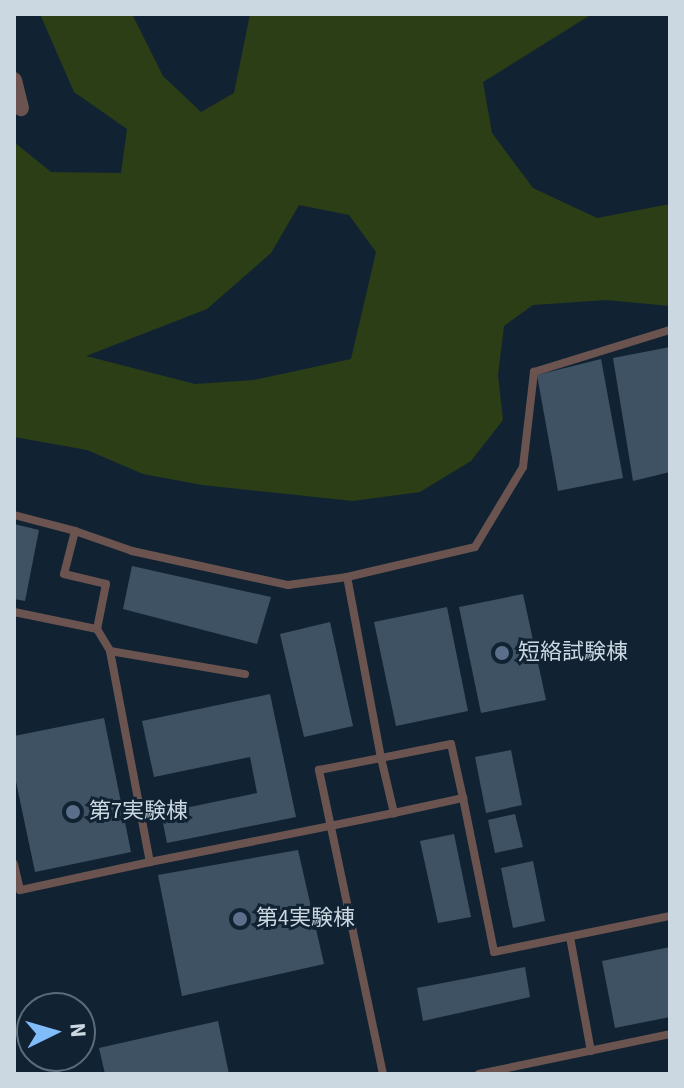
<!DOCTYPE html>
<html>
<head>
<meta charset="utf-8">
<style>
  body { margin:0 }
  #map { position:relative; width:684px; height:1088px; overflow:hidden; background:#112333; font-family:"Source Sans 3","Noto Sans JP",sans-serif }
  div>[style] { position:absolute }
  .green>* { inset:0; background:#2c3e15 }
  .building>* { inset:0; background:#3e5264 }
  .service>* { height:8px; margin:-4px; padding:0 4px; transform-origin:4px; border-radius:4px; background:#6b544f }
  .minor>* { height:16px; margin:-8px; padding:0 8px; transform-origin:8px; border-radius:8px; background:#6b544f }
  .dots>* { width:22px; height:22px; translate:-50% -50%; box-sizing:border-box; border:4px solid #112333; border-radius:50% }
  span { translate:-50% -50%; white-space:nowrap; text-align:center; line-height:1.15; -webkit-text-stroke:6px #112333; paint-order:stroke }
  .poi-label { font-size:22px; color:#cbd7e1 }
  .left { translate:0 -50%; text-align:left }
  .frame { position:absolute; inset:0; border:16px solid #cbd7e1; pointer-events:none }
  .north { position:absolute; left:16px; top:992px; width:80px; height:80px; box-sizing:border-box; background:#112333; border:2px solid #5b6b79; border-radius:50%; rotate:85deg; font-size:22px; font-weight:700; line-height:32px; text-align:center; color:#cbd7e1 }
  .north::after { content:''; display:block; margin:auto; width:28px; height:36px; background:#81bcfa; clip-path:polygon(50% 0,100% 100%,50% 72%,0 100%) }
</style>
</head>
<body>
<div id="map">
  <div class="green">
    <div style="clip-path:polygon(evenodd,40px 14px,132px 14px,163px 76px,201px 112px,234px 93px,250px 14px,592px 14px,483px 82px,492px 133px,533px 188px,597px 218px,670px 204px,670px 306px,606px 300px,533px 305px,504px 326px,498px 375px,503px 420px,471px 461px,420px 492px,353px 501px,202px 485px,143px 474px,87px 450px,14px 437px,14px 142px,51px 172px,121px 173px,127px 129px,74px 92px,40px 14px,299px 205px,349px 215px,376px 252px,351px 359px,254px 380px,195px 384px,86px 356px,207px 309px,271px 253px,299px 205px)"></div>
  </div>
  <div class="building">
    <div style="clip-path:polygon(670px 347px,670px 472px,633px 481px,613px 358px)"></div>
    <div style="clip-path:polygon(601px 359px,623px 478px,558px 491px,537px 375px)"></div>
    <div style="clip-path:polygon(14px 524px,39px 530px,25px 601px,14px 599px)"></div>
    <div style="clip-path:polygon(132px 566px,271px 597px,257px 644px,123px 609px)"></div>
    <div style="clip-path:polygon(523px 594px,546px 700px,481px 713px,459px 607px)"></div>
    <div style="clip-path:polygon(447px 607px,468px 711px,396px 726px,374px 622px)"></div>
    <div style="clip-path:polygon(330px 622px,353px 726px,304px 737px,280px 634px)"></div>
    <div style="clip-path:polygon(270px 694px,296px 817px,167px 843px,161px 813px,257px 793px,250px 757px,154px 777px,142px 721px)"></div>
    <div style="clip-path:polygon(104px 718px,131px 852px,35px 872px,14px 772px,14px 736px)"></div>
    <div style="clip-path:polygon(511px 750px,522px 805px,486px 813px,475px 757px)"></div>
    <div style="clip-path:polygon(515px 814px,523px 847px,495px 853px,488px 820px)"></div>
    <div style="clip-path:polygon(454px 834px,471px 917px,438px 923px,420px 841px)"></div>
    <div style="clip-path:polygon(298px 850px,324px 964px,182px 996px,158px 875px)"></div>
    <div style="clip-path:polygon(533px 861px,545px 921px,513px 928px,501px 868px)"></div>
    <div style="clip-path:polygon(670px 947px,670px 1017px,615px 1028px,602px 961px)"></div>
    <div style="clip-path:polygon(525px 967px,530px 997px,423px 1021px,417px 988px)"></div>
    <div style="clip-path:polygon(218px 1021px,229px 1074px,105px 1074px,99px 1048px)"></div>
  </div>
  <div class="service">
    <div style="left:14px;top:515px;width:63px;rotate:14.7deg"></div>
    <div style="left:75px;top:531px;width:44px;rotate:104.3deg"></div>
    <div style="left:64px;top:574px;width:43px;rotate:13.4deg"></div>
    <div style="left:106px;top:584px;width:46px;rotate:101.3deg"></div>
    <div style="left:97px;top:629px;width:26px;rotate:59deg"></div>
    <div style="left:110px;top:651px;width:215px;rotate:79.3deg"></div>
    <div style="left:150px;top:862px;width:133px;rotate:167.8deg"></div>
    <div style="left:20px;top:890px;width:27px;rotate:-103deg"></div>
    <div style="left:75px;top:531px;width:60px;rotate:19.3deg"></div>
    <div style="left:132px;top:551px;width:160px;rotate:12.3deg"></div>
    <div style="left:288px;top:585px;width:60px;rotate:-7.7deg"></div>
    <div style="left:14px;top:612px;width:85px;rotate:11.6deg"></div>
    <div style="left:110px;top:651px;width:137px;rotate:9.7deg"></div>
    <div style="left:463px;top:798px;width:157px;rotate:78.6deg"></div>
    <div style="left:494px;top:952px;width:180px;rotate:-11.6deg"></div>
    <div style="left:150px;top:862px;width:184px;rotate:-11.3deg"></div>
    <div style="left:330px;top:826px;width:65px;rotate:-11.5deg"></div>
    <div style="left:394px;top:813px;width:71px;rotate:-12.3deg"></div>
    <div style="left:463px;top:798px;width:55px;rotate:-102.5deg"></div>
    <div style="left:451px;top:744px;width:71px;rotate:168.7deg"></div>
    <div style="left:381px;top:758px;width:57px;rotate:76.7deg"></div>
    <div style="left:570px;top:937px;width:116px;rotate:79.6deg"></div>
    <div style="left:383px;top:1074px;width:311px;rotate:-101.9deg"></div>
    <div style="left:319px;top:770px;width:63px;rotate:-11deg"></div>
    <div style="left:381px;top:758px;width:184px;rotate:-100.6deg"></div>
    <div style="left:347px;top:577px;width:131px;rotate:-13.2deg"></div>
    <div style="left:475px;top:547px;width:93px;rotate:-59deg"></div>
    <div style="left:523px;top:467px;width:96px;rotate:-83.4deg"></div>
    <div style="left:534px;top:372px;width:142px;rotate:-17.2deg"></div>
    <div style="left:479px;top:1074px;width:195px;rotate:-11.8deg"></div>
  </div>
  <div class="minor">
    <div style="left:14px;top:80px;width:29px;rotate:76deg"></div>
  </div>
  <div class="dots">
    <div style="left:502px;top:653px;background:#5c6f8a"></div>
    <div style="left:73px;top:812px;background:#5c6f8a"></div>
    <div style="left:240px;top:919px;background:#5c6f8a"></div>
  </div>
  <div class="poi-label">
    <span class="left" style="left:518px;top:653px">短絡試験棟</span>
    <span class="left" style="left:89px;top:812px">第7実験棟</span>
    <span class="left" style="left:256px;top:919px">第4実験棟</span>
  </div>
  <div class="frame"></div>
  <div class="north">N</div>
</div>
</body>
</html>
